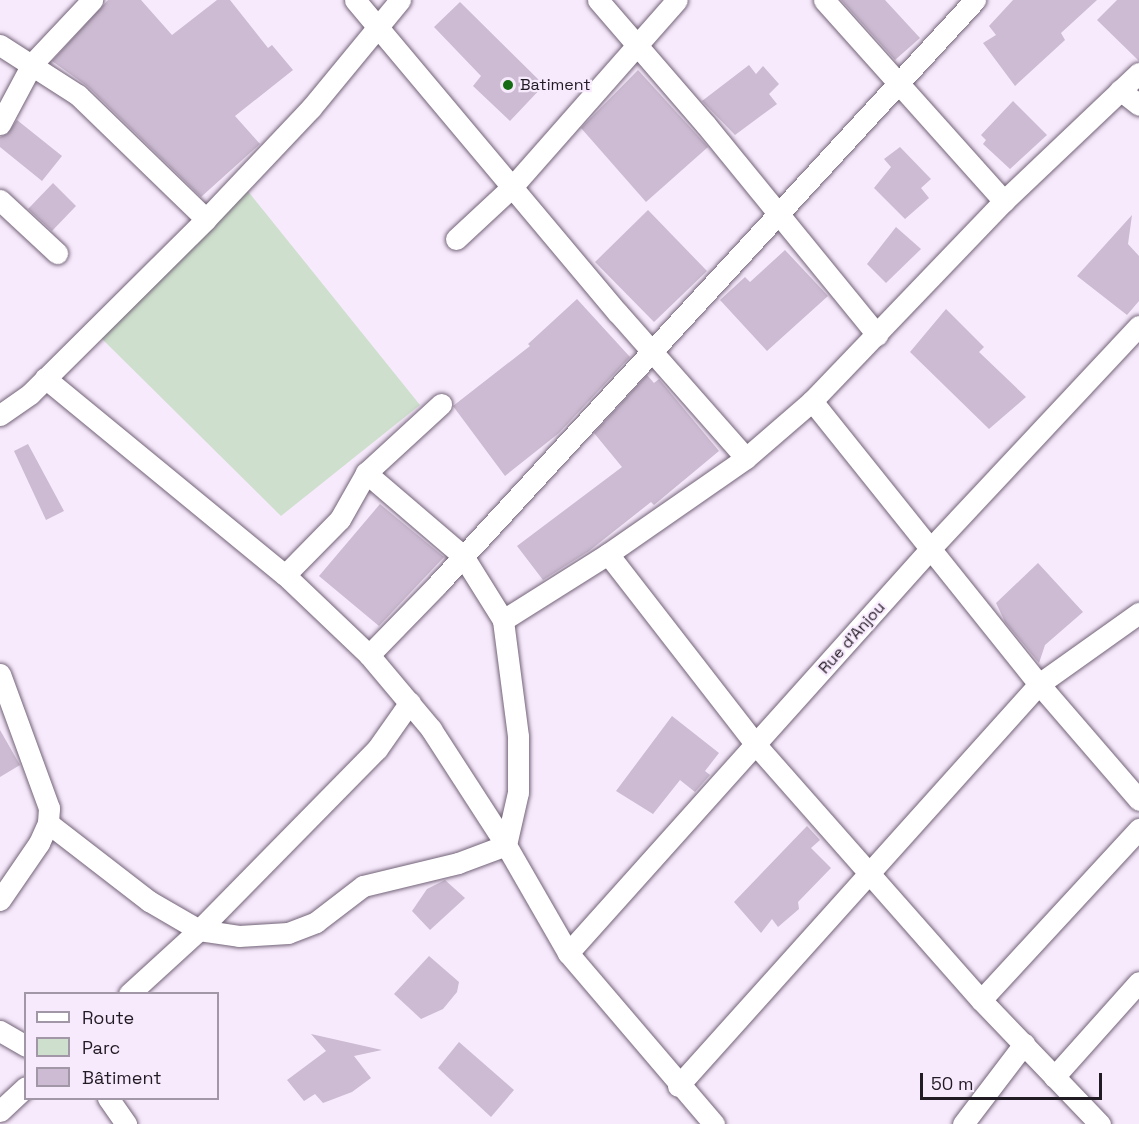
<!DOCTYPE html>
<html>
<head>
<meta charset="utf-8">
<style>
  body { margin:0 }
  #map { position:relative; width:1139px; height:1124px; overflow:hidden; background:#f8eafd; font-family:"Space Grotesk",sans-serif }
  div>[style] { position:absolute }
  .green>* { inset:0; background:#cee0cd }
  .building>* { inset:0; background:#ccbbd2 }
  .roads { filter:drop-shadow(0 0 2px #726377) drop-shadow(0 0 2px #726377) }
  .minor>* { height:21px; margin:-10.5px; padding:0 10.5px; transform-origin:10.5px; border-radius:10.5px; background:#fff }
  .dots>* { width:16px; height:16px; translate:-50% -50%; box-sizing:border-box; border:3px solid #f8eafd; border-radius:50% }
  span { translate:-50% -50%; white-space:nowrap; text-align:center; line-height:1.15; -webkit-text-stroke:4.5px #f8eafd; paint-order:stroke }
  .poi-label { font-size:16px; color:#211b23 }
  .left { translate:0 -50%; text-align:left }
  .street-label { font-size:16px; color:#211b23 }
  .legend { position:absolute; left:24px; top:992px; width:195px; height:108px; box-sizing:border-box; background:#f8eafd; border:2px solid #a297a6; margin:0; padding:8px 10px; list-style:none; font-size:18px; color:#211b23 }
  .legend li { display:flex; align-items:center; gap:12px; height:30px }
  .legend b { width:30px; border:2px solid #a297a6 }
  .scale { position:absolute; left:920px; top:1073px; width:182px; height:27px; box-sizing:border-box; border:3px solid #211b23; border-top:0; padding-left:8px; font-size:18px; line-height:21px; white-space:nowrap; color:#211b23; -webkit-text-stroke:4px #f8eafd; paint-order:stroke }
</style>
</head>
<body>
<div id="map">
  <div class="green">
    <div style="clip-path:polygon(243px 185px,420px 405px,281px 516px,95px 332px)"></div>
  </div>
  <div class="building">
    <div style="clip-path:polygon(108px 0,141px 0,172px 35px,217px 0,230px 0,268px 48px,272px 45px,293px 70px,235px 116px,260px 144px,201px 197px,87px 86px,52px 61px)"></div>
    <div style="clip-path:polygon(841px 0,885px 0,920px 38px,895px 60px)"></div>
    <div style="clip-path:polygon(1013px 0,1097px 0,1061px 33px,1065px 40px,1015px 86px,983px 43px,996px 35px,989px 26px)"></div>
    <div style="clip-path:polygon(1117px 0,1139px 0,1139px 61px,1097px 20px)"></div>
    <div style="clip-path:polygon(460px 2px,544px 85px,510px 121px,473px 86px,481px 76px,434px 27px)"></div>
    <div style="clip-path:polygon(749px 65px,756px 74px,763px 66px,779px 84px,769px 94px,777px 104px,735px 135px,702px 101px)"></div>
    <div style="clip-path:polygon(638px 70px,708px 147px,646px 202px,581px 128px)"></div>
    <div style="clip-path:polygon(1013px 101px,1047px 135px,1010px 169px,983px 144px,986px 140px,981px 135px)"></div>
    <div style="clip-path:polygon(17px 120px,62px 156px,42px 181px,0 147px,0 137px,7px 134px)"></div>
    <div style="clip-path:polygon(900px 147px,931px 179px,921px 188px,929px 198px,905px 219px,874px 188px,891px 167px,884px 159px)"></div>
    <div style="clip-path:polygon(53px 183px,76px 206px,52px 231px,28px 209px)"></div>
    <div style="clip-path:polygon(648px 210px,707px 271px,654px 322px,595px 262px)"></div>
    <div style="clip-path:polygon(1132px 215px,1128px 244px,1139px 256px,1139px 301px,1127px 315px,1077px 276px)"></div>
    <div style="clip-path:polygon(896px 227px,921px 249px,886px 283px,867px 264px)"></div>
    <div style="clip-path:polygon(785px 250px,828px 296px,767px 351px,720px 300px,745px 277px,750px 282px)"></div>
    <div style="clip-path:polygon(577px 299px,630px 357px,559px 433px,505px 476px,453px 406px,530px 346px,528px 344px)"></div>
    <div style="clip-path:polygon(946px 309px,984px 347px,979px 352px,1026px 397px,989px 429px,910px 352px)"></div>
    <div style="clip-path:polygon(647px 375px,654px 383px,659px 379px,719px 451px,654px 505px,651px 502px,589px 551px,543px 580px,517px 546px,622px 467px,594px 433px)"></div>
    <div style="clip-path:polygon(28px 444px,64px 511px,46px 520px,14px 451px)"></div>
    <div style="clip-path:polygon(380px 504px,444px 557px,379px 626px,319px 576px)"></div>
    <div style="clip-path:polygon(1038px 563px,1083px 612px,1045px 645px,1039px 663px,1005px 622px,996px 603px)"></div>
    <div style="clip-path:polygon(672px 716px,719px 753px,705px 771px,710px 775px,695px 792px,680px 780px,653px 814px,616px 791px)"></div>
    <div style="clip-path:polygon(0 730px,20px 765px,0 777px)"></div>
    <div style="clip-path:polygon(807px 826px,820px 840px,811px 848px,831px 868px,798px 902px,799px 909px,778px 927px,772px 919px,761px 933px,734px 902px)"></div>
    <div style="clip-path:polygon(445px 880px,465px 898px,430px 930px,412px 911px,427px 889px)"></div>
    <div style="clip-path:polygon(429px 956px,459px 982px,457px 992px,443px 1009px,421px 1019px,394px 994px)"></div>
    <div style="clip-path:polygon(311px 1034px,382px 1050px,354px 1056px,371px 1078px,352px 1092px,323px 1103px,315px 1094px,304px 1101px,287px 1080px,326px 1051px)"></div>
    <div style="clip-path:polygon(459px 1042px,514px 1090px,491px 1117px,438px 1068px)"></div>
  </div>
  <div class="roads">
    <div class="minor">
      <div style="left:355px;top:0;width:409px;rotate:50deg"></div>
      <div style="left:618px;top:313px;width:193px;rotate:48.6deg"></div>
      <div style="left:598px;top:0;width:165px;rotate:49.2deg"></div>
      <div style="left:706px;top:125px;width:271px;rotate:50.8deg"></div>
      <div style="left:824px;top:0;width:270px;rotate:48.2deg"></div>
      <div style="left:0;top:45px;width:93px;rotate:32.7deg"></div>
      <div style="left:78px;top:95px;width:178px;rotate:44.1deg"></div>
      <div style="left:1120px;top:90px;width:24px;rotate:38deg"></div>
      <div style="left:0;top:124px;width:68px;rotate:-61.9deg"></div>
      <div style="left:32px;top:64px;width:88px;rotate:-46.8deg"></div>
      <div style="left:0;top:200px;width:78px;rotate:42.9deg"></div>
      <div style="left:456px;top:239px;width:76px;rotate:-42.9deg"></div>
      <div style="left:512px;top:187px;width:249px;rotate:-48.6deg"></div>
      <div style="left:45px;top:378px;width:310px;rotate:39.4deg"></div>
      <div style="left:285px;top:575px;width:116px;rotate:43.6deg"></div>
      <div style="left:369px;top:655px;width:97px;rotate:50deg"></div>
      <div style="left:431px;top:729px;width:138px;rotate:57.1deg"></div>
      <div style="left:506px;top:845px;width:125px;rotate:60.1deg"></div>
      <div style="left:568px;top:953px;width:225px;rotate:49.5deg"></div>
      <div style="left:812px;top:401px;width:363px;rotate:51.3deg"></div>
      <div style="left:1039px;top:684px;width:153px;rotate:49.2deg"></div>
      <div style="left:0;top:415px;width:37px;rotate:-35deg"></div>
      <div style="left:30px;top:394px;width:248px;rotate:-44.8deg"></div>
      <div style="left:206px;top:219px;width:153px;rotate:-46.6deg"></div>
      <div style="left:311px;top:108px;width:140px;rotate:-50.5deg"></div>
      <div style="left:608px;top:554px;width:242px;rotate:52.2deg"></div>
      <div style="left:756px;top:745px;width:340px;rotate:48.6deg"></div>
      <div style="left:981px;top:1000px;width:172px;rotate:46.2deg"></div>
      <div style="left:285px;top:575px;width:78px;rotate:-45.5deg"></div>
      <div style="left:340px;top:519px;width:53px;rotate:-60.5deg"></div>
      <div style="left:366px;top:473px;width:102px;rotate:-42.6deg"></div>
      <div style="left:503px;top:620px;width:124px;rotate:-32.2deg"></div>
      <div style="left:608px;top:554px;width:168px;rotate:-34.8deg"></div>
      <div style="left:746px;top:458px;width:87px;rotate:-40.8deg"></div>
      <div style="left:812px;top:401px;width:277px;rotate:-46.2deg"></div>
      <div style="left:1004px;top:201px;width:186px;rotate:-43.5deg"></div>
      <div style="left:369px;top:655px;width:98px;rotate:-45.8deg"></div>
      <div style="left:437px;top:585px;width:795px;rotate:-47.4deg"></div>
      <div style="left:0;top:674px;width:143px;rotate:69.9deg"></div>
      <div style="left:49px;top:808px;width:15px;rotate:94deg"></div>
      <div style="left:48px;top:823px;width:22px;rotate:114deg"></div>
      <div style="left:39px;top:843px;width:69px;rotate:124.4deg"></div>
      <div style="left:48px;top:823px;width:128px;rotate:37.7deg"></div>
      <div style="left:149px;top:901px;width:58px;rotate:30.1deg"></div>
      <div style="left:199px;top:930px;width:40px;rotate:8.5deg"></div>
      <div style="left:239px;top:936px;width:49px;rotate:-3.5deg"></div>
      <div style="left:288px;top:933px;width:30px;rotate:-21deg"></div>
      <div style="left:316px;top:922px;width:59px;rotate:-37.5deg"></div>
      <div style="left:363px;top:886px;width:98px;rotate:-13.6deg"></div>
      <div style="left:458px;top:863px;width:51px;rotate:-20.6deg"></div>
      <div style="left:506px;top:845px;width:54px;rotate:-77.2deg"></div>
      <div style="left:518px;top:792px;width:56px;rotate:-90deg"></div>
      <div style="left:518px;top:736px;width:117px;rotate:-97.4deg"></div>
      <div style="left:503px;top:620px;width:75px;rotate:-122deg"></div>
      <div style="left:463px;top:556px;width:128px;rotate:-139.4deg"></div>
      <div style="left:568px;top:953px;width:544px;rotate:-48.13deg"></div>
      <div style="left:931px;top:548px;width:304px;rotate:-46.9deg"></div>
      <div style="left:129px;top:994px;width:95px;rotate:-42.4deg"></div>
      <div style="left:199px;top:930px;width:254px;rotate:-45.5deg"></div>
      <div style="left:377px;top:749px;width:57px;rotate:-54.9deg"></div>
      <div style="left:981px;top:1000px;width:233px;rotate:-47.3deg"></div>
      <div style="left:0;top:1031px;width:30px;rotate:30deg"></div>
      <div style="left:1054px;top:1077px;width:127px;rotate:-48.2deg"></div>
      <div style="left:678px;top:1086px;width:540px;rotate:-48.08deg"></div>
      <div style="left:1039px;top:684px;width:123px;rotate:-35.4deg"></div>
      <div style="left:108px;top:1098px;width:32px;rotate:55deg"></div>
      <div style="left:0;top:1111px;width:35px;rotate:-43deg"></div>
      <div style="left:963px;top:1124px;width:101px;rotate:-52.7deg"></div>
    </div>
  </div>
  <div class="dots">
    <div style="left:508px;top:85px;background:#166c15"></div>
  </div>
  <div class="poi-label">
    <span class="left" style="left:520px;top:85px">Batiment</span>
  </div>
  <div class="street-label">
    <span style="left:852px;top:638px;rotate:-48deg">Rue d’Anjou</span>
  </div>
  <ul class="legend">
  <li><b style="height:8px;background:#fff"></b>Route</li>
  <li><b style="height:16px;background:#cee0cd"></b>Parc</li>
  <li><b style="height:16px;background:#ccbbd2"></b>Bâtiment</li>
  </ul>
  <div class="scale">50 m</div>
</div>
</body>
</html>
